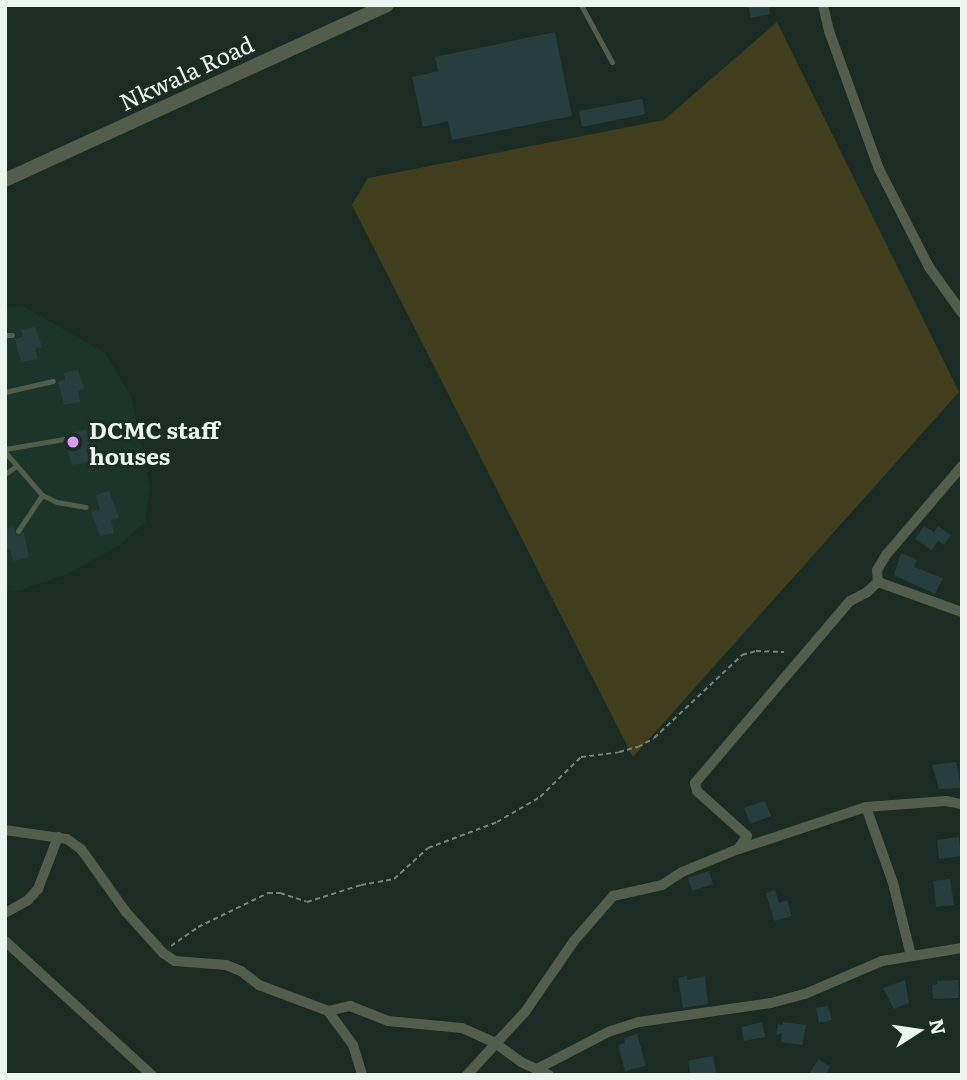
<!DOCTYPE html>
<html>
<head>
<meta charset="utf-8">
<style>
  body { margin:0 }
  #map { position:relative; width:967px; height:1080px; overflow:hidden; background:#1a2c24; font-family:Literata,serif }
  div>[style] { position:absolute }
  .built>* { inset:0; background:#1b352a }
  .green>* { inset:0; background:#413e1d }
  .building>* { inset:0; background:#273e3e }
  .path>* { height:2px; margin-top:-1px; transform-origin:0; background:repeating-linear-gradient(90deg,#74837c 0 5px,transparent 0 8.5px) }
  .service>* { height:5px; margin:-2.5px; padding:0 2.5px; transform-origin:2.5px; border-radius:2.5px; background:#525d4b }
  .minor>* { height:10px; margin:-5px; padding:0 5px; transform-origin:5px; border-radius:5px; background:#525d4b }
  .tertiary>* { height:14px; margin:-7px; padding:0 7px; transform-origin:7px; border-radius:7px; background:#525d4b }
  .dots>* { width:19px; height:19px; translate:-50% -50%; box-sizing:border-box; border:4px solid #1a2c24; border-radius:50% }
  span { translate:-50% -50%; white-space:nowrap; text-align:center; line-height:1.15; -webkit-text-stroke:5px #1a2c24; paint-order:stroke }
  .street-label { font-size:23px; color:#ebf6f0 }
  .poi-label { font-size:23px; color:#ebf6f0; font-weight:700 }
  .left { translate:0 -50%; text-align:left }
  .frame { position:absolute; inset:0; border:7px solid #ebf6f0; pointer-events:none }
  .north { position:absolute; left:883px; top:996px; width:70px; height:70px; -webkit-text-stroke:5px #1a2c24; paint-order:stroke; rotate:78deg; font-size:19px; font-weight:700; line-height:28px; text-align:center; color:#ebf6f0 }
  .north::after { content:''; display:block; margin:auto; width:24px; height:32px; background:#ebf6f0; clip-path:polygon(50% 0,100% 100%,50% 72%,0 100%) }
</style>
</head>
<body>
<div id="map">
  <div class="built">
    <div style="clip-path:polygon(23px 306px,105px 353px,131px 396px,150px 487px,145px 522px,120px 545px,68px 574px,14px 592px,5px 590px,5px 307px)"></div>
  </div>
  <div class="green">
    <div style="clip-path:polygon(777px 22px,959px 392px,633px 757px,352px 205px,368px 178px,664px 120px)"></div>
  </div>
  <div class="building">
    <div style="clip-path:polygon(748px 5px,769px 5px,770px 14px,751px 18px)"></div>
    <div style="clip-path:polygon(555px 32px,572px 116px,452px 140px,448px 121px,423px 127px,412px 77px,438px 71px,435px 57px)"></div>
    <div style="clip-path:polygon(642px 99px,645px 114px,582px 127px,579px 111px)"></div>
    <div style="clip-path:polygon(35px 327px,42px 347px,35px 348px,38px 359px,21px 362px,15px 339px,23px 337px,21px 330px)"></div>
    <div style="clip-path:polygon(78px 370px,84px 389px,78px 391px,80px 402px,64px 405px,58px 381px,65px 380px,64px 373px)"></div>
    <div style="clip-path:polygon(86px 430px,92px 449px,86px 450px,89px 462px,72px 465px,66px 444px,74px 439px,72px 432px)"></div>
    <div style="clip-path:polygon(109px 491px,119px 518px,111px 520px,114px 533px,100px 536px,91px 512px,100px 510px,96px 495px)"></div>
    <div style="clip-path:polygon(924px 526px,934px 532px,938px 526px,951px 535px,944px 545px,938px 541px,932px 550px,915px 539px)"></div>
    <div style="clip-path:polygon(14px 527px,16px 536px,24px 533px,29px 557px,13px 561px,10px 549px,5px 549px,5px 529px)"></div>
    <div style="clip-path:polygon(901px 553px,917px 560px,914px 567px,943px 578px,935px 594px,894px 575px)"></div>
    <div style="clip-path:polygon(956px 762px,961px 788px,939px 789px,932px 765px)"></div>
    <div style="clip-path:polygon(765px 801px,771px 816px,750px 824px,744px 808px)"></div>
    <div style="clip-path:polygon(959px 837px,961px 856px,939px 859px,937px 840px)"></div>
    <div style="clip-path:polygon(709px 871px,713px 884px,692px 891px,688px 878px)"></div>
    <div style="clip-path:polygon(950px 879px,954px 905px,936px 907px,933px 881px)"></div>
    <div style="clip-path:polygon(775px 890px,779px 903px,787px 900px,792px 916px,774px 921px,766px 893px)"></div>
    <div style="clip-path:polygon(687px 976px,688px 980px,705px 976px,708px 1004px,683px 1008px,678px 978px)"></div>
    <div style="clip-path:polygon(905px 980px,909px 1003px,894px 1009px,883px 988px)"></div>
    <div style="clip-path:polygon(958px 980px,959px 998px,933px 999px,932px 985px,937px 984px,937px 981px)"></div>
    <div style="clip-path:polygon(828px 1006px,832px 1020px,819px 1023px,816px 1008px)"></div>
    <div style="clip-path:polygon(762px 1022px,765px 1037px,744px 1041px,741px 1027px)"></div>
    <div style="clip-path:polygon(783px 1022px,806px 1025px,802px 1045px,781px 1042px,782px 1033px,776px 1035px,778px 1024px,783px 1025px)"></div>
    <div style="clip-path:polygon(637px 1034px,646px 1066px,625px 1071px,618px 1045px,625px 1043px,624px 1038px)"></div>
    <div style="clip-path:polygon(713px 1056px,717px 1075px,691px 1075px,688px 1061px)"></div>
    <div style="clip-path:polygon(819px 1059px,830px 1067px,825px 1075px,808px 1075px)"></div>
  </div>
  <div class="path">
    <div style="left:171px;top:946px;width:33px;rotate:-35deg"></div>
    <div style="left:198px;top:927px;width:78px;rotate:-25.9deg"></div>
    <div style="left:268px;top:893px;width:12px"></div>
    <div style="left:280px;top:893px;width:28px;rotate:18deg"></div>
    <div style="left:307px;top:902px;width:57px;rotate:-17.5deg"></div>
    <div style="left:361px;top:885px;width:34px;rotate:-10deg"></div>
    <div style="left:394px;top:879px;width:46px;rotate:-42.4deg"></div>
    <div style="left:428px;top:848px;width:74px;rotate:-20.6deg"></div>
    <div style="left:497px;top:822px;width:50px;rotate:-30.2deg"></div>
    <div style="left:540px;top:797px;width:57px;rotate:-44.3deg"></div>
    <div style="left:581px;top:757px;width:38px;rotate:-7deg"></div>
    <div style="left:619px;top:752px;width:20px;rotate:-15deg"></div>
    <div style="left:638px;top:747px;width:18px;rotate:-29deg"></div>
    <div style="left:654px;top:738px;width:121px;rotate:-43.3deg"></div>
    <div style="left:742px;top:655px;width:15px;rotate:-16deg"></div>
    <div style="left:756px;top:651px;width:28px;rotate:2deg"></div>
  </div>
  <div class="service">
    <div style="left:581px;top:5px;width:65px;rotate:61.5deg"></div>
    <div style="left:5px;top:335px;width:7px"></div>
    <div style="left:5px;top:392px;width:49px;rotate:-12.9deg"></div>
    <div style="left:5px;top:449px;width:60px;rotate:-9.6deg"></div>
    <div style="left:5px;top:452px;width:57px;rotate:49.3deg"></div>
    <div style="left:42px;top:495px;width:17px;rotate:25deg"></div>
    <div style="left:57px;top:502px;width:29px;rotate:10deg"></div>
    <div style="left:5px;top:474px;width:12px;rotate:-35deg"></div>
    <div style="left:18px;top:531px;width:43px;rotate:-56.3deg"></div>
  </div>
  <div class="minor">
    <div style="left:823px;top:5px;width:27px;rotate:77deg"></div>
    <div style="left:829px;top:31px;width:147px;rotate:70.1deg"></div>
    <div style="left:879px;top:169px;width:110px;rotate:63deg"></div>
    <div style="left:929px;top:267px;width:57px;rotate:54.3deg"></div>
    <div style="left:878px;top:582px;width:12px;rotate:-95deg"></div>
    <div style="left:877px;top:570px;width:17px;rotate:-59deg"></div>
    <div style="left:886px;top:555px;width:117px;rotate:-49.5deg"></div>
    <div style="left:878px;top:582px;width:89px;rotate:19.7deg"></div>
    <div style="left:866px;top:807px;width:81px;rotate:70.4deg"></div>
    <div style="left:893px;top:883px;width:75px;rotate:76.1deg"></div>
    <div style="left:5px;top:830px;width:63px;rotate:8.3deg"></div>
    <div style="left:67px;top:839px;width:17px;rotate:36deg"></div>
    <div style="left:81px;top:849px;width:77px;rotate:54.5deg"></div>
    <div style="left:126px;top:912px;width:55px;rotate:47.9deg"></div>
    <div style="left:163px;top:953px;width:14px;rotate:34deg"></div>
    <div style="left:175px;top:961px;width:51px;rotate:4.5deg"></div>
    <div style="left:226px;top:965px;width:16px;rotate:22deg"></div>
    <div style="left:241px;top:971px;width:23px;rotate:38deg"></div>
    <div style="left:259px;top:985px;width:74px;rotate:20.6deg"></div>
    <div style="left:328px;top:1011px;width:23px;rotate:-13deg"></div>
    <div style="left:350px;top:1006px;width:41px;rotate:21.5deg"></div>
    <div style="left:388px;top:1021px;width:74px;rotate:5.4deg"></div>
    <div style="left:462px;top:1028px;width:36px;rotate:24deg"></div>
    <div style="left:495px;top:1043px;width:32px;rotate:36deg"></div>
    <div style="left:521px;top:1062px;width:31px;rotate:25deg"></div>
    <div style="left:738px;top:849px;width:16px;rotate:-55deg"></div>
    <div style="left:747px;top:836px;width:67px;rotate:-138deg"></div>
    <div style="left:697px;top:791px;width:8px;rotate:-104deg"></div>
    <div style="left:695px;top:783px;width:239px;rotate:-49.6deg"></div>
    <div style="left:850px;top:601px;width:18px;rotate:-27deg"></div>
    <div style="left:866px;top:593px;width:16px;rotate:-43deg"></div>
    <div style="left:5px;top:913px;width:26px;rotate:-29deg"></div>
    <div style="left:28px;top:900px;width:15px;rotate:-48deg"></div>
    <div style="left:38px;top:889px;width:56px;rotate:-69deg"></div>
    <div style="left:5px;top:941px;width:199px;rotate:42.4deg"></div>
    <div style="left:328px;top:1011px;width:42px;rotate:53.7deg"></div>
    <div style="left:353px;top:1045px;width:31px;rotate:73deg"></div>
    <div style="left:538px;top:1071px;width:2px;rotate:-117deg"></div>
    <div style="left:537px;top:1069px;width:80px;rotate:-27.5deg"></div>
    <div style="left:608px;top:1032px;width:33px;rotate:-18deg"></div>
    <div style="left:639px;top:1022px;width:133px;rotate:-8.2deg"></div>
    <div style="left:771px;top:1003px;width:35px;rotate:-15deg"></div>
    <div style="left:805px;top:994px;width:84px;rotate:-23.2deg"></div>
    <div style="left:882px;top:961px;width:81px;rotate:-9.2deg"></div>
    <div style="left:467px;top:1075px;width:86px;rotate:-47.4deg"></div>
    <div style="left:525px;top:1012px;width:86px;rotate:-55.4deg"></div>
    <div style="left:574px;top:941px;width:60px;rotate:-49.1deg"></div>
    <div style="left:613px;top:896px;width:50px;rotate:-12.7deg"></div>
    <div style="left:662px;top:885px;width:24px;rotate:-33deg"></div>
    <div style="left:682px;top:872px;width:55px;rotate:-22.4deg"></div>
    <div style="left:733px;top:851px;width:140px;rotate:-18.3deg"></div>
    <div style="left:866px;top:807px;width:80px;rotate:-4.3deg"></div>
    <div style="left:946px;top:801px;width:16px;rotate:11deg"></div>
  </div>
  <div class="tertiary">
    <div style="left:5px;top:180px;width:420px;rotate:-24.6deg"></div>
  </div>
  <div class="dots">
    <div style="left:73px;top:442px;background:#da9af6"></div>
  </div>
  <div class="street-label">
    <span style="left:186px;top:72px;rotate:-25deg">Nkwala Road</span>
  </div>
  <div class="poi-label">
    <span class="left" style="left:89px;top:442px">DCMC staff<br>houses</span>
  </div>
  <div class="frame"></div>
  <div class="north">N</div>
</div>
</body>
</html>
